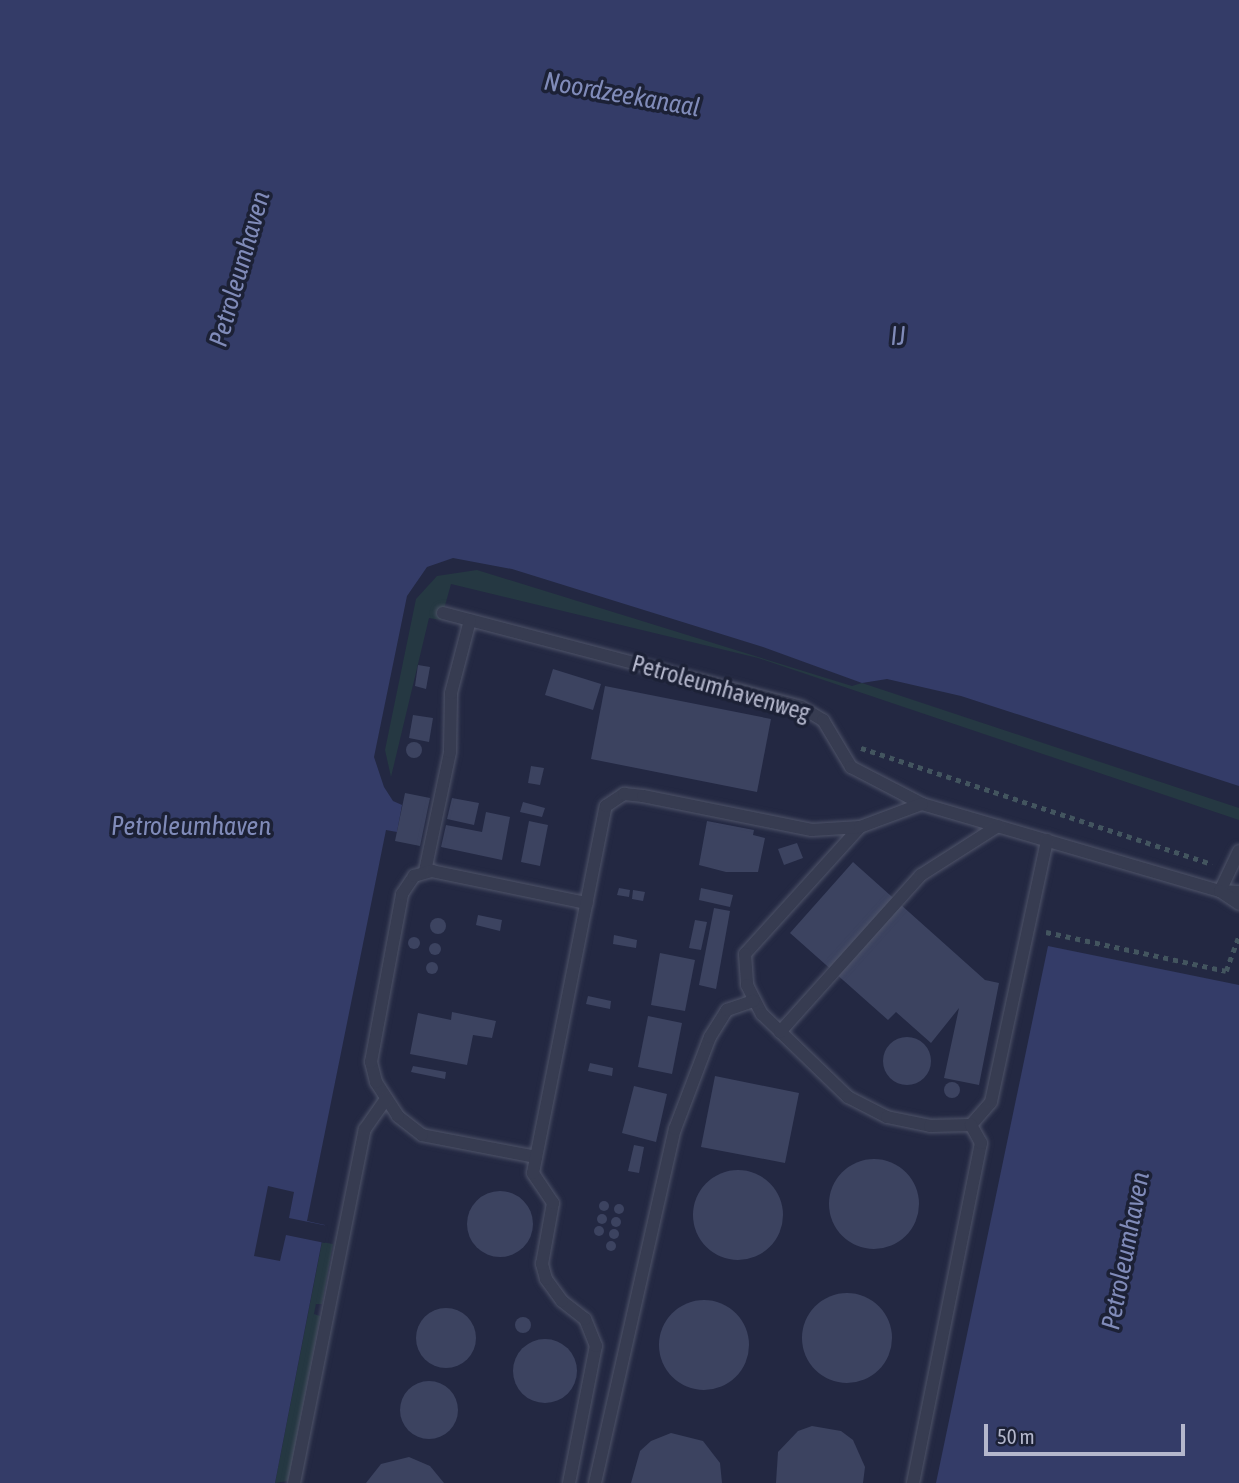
<!DOCTYPE html>
<html>
<head>
<meta charset="utf-8">
<style>
  body { margin:0 }
  #map { position:relative; width:1239px; height:1483px; overflow:hidden; background:#232842; font-family:"Asap Condensed",sans-serif }
  div>[style] { position:absolute }
  .green>* { inset:0; background:#253842 }
  .water>* { inset:0; background:#343c68 }
  .pier>* { inset:0; background:#232842 }
  .building>* { inset:0; background:#3c4360 }
  .round { border-radius:50% }
  .path>* { height:4.5px; margin-top:-2.25px; transform-origin:0; background:repeating-linear-gradient(90deg,#43555f 0 5px,transparent 0 10px) }
  .roads { filter:drop-shadow(0 0 2px #4f5469) drop-shadow(0 0 2px #4f5469) }
  .lane>* { height:12px; margin:-6px; padding:0 6px; transform-origin:6px; border-radius:6px; background:#373c51 }
  span { translate:-50% -50%; white-space:nowrap; text-align:center; line-height:1.15; -webkit-text-stroke:7px #1c2136; paint-order:stroke }
  .street-label { font-size:24px; color:#b4b7cc }
  .water-label { font-size:26px; color:#808bb9; font-style:italic }
  .scale { position:absolute; left:984px; top:1424px; width:201px; height:32px; box-sizing:border-box; border:4px solid #b4b7cc; border-top:0; padding-left:9px; font-size:21px; line-height:24px; white-space:nowrap; color:#b4b7cc; -webkit-text-stroke:5px #1c2136; paint-order:stroke }
</style>
</head>
<body>
<div id="map">
  <div class="green">
    <div style="clip-path:polygon(477px 570px,852px 686px,862px 683px,1239px 808px,1239px 820px,758px 658px,451px 584px,441px 620px,429px 618px,391px 777px,385px 750px,416px 599px,437px 576px)"></div>
    <div style="clip-path:polygon(322px 1242px,333px 1244px,322px 1304px,316px 1304px,314px 1314px,320px 1316px,288px 1481px,275px 1483px)"></div>
  </div>
  <div class="water">
    <div style="clip-path:polygon(0 0,1239px 0,1239px 786px,961px 696px,887px 679px,862px 683px,763px 647px,512px 569px,453px 558px,427px 567px,407px 596px,374px 757px,384px 787px,393px 801px,402px 805px,397px 832px,386px 830px,307px 1221px,325px 1225px,275px 1483px,0 1483px)"></div>
    <div style="clip-path:polygon(1048px 946px,1239px 985px,1239px 1483px,936px 1483px)"></div>
  </div>
  <div class="pier">
    <div style="clip-path:polygon(268px 1186px,294px 1192px,289px 1218px,328px 1226px,325px 1243px,286px 1235px,280px 1261px,254px 1256px)"></div>
  </div>
  <div class="building">
    <div style="clip-path:polygon(418px 665px,430px 667px,426px 689px,415px 686px)"></div>
    <div style="clip-path:polygon(553px 669px,601px 684px,593px 710px,545px 695px)"></div>
    <div style="clip-path:polygon(605px 686px,771px 719px,757px 792px,591px 759px)"></div>
    <div style="clip-path:polygon(413px 715px,433px 718px,429px 742px,409px 738px)"></div>
    <div class="round" style="left:406px;top:742px;width:16px;height:16px"></div>
    <div style="clip-path:polygon(531px 766px,544px 768px,540px 785px,528px 783px)"></div>
    <div style="clip-path:polygon(405px 793px,430px 798px,420px 846px,395px 841px)"></div>
    <div style="clip-path:polygon(452px 798px,479px 803px,474px 825px,447px 819px)"></div>
    <div style="clip-path:polygon(523px 802px,545px 808px,542px 817px,520px 812px)"></div>
    <div style="clip-path:polygon(486px 812px,510px 817px,502px 860px,441px 847px,446px 825px,482px 832px)"></div>
    <div style="clip-path:polygon(529px 821px,548px 825px,540px 866px,521px 862px)"></div>
    <div style="clip-path:polygon(707px 821px,754px 830px,753px 835px,765px 838px,758px 872px,726px 872px,699px 865px)"></div>
    <div style="clip-path:polygon(797px 843px,803px 858px,784px 865px,778px 849px)"></div>
    <div style="clip-path:polygon(853px 862px,985px 980px,999px 983px,979px 1085px,944px 1078px,959px 1008px,931px 1043px,896px 1012px,888px 1020px,790px 933px)"></div>
    <div style="clip-path:polygon(619px 888px,630px 890px,629px 897px,617px 895px)"></div>
    <div style="clip-path:polygon(701px 888px,733px 895px,730px 907px,699px 900px)"></div>
    <div style="clip-path:polygon(633px 890px,645px 892px,643px 901px,632px 899px)"></div>
    <div style="clip-path:polygon(714px 908px,730px 911px,716px 989px,699px 985px)"></div>
    <div style="clip-path:polygon(478px 915px,502px 920px,500px 931px,476px 925px)"></div>
    <div class="round" style="left:430px;top:918px;width:16px;height:16px"></div>
    <div style="clip-path:polygon(695px 920px,707px 922px,701px 950px,689px 948px)"></div>
    <div style="clip-path:polygon(614px 935px,637px 940px,636px 948px,613px 944px)"></div>
    <div class="round" style="left:408px;top:937px;width:12px;height:12px"></div>
    <div class="round" style="left:429px;top:943px;width:12px;height:12px"></div>
    <div style="clip-path:polygon(660px 953px,695px 960px,685px 1011px,651px 1005px)"></div>
    <div class="round" style="left:426px;top:962px;width:12px;height:12px"></div>
    <div style="clip-path:polygon(588px 996px,611px 1001px,610px 1009px,586px 1004px)"></div>
    <div style="clip-path:polygon(452px 1012px,496px 1021px,492px 1038px,473px 1035px,467px 1065px,410px 1054px,418px 1013px,451px 1020px)"></div>
    <div style="clip-path:polygon(648px 1016px,682px 1023px,672px 1074px,638px 1067px)"></div>
    <div class="round" style="left:883px;top:1037px;width:48px;height:48px"></div>
    <div style="clip-path:polygon(590px 1063px,613px 1068px,612px 1076px,588px 1071px)"></div>
    <div style="clip-path:polygon(413px 1066px,446px 1072px,445px 1079px,411px 1072px)"></div>
    <div style="clip-path:polygon(715px 1076px,799px 1093px,785px 1163px,701px 1147px)"></div>
    <div class="round" style="left:944px;top:1082px;width:16px;height:16px"></div>
    <div style="clip-path:polygon(634px 1086px,667px 1094px,656px 1142px,622px 1133px)"></div>
    <div style="clip-path:polygon(634px 1145px,644px 1147px,639px 1173px,628px 1171px)"></div>
    <div class="round" style="left:829px;top:1159px;width:90px;height:90px"></div>
    <div class="round" style="left:693px;top:1170px;width:90px;height:90px"></div>
    <div class="round" style="left:467px;top:1191px;width:66px;height:66px"></div>
    <div class="round" style="left:599px;top:1201px;width:10px;height:10px"></div>
    <div class="round" style="left:614px;top:1204px;width:10px;height:10px"></div>
    <div class="round" style="left:597px;top:1214px;width:10px;height:10px"></div>
    <div class="round" style="left:611px;top:1217px;width:10px;height:10px"></div>
    <div class="round" style="left:594px;top:1226px;width:10px;height:10px"></div>
    <div class="round" style="left:609px;top:1229px;width:10px;height:10px"></div>
    <div class="round" style="left:606px;top:1241px;width:10px;height:10px"></div>
    <div class="round" style="left:802px;top:1293px;width:90px;height:90px"></div>
    <div class="round" style="left:659px;top:1300px;width:90px;height:90px"></div>
    <div class="round" style="left:416px;top:1308px;width:60px;height:60px"></div>
    <div class="round" style="left:515px;top:1317px;width:16px;height:16px"></div>
    <div class="round" style="left:513px;top:1339px;width:64px;height:64px"></div>
    <div class="round" style="left:400px;top:1381px;width:58px;height:58px"></div>
    <div style="clip-path:polygon(812px 1426px,841px 1431px,853px 1440px,865px 1467px,863px 1483px,776px 1483px,778px 1452px,798px 1431px)"></div>
    <div style="clip-path:polygon(671px 1433px,703px 1441px,720px 1463px,722px 1483px,631px 1483px,640px 1451px,651px 1441px)"></div>
    <div style="clip-path:polygon(409px 1457px,430px 1466px,444px 1483px,366px 1483px,381px 1464px)"></div>
  </div>
  <div class="path">
    <div style="left:861px;top:748px;width:370px;rotate:18.3deg"></div>
    <div style="left:1046px;top:932px;width:184px;rotate:12.2deg"></div>
    <div style="left:1226px;top:971px;width:37px;rotate:-70deg"></div>
  </div>
  <div class="roads">
    <div class="lane">
      <div style="left:443px;top:613px;width:370px;rotate:14.7deg"></div>
      <div style="left:801px;top:707px;width:26px;rotate:31deg"></div>
      <div style="left:823px;top:720px;width:55px;rotate:59.2deg"></div>
      <div style="left:851px;top:767px;width:80px;rotate:27.5deg"></div>
      <div style="left:922px;top:804px;width:310px;rotate:16.3deg"></div>
      <div style="left:1220px;top:891px;width:19px;rotate:3deg"></div>
      <div style="left:860px;top:827px;width:171px;rotate:132.2deg"></div>
      <div style="left:745px;top:954px;width:31px;rotate:86deg"></div>
      <div style="left:747px;top:985px;width:33px;rotate:63deg"></div>
      <div style="left:762px;top:1014px;width:120px;rotate:44deg"></div>
      <div style="left:848px;top:1097px;width:44px;rotate:27.1deg"></div>
      <div style="left:887px;top:1117px;width:44px;rotate:11.8deg"></div>
      <div style="left:930px;top:1126px;width:41px;rotate:-1.4deg"></div>
      <div style="left:971px;top:1125px;width:30px;rotate:-49deg"></div>
      <div style="left:991px;top:1102px;width:268px;rotate:-77.9deg"></div>
      <div style="left:425px;top:871px;width:122px;rotate:-78.1deg"></div>
      <div style="left:450px;top:752px;width:59px;rotate:-89deg"></div>
      <div style="left:451px;top:693px;width:75px;rotate:-75.4deg"></div>
      <div style="left:1220px;top:891px;width:44px;rotate:-64.6deg"></div>
      <div style="left:1220px;top:891px;width:23px;rotate:34deg"></div>
      <div style="left:780px;top:1032px;width:211px;rotate:-48.1deg"></div>
      <div style="left:921px;top:875px;width:91px;rotate:-32.5deg"></div>
      <div style="left:536px;top:1157px;width:116px;rotate:-169.1deg"></div>
      <div style="left:422px;top:1135px;width:31px;rotate:-142deg"></div>
      <div style="left:398px;top:1116px;width:40px;rotate:-122.9deg"></div>
      <div style="left:376px;top:1082px;width:21px;rotate:-104deg"></div>
      <div style="left:371px;top:1062px;width:171px;rotate:-79.5deg"></div>
      <div style="left:402px;top:894px;width:22px;rotate:-56deg"></div>
      <div style="left:414px;top:876px;width:19px;rotate:-16deg"></div>
      <div style="left:432px;top:871px;width:158px;rotate:11.7deg"></div>
      <div style="left:294px;top:1483px;width:361px;rotate:-78.7deg"></div>
      <div style="left:365px;top:1129px;width:37px;rotate:-55deg"></div>
      <div style="left:569px;top:1483px;width:140px;rotate:-78.9deg"></div>
      <div style="left:596px;top:1346px;width:29px;rotate:-112deg"></div>
      <div style="left:585px;top:1319px;width:29px;rotate:-142deg"></div>
      <div style="left:562px;top:1301px;width:27px;rotate:-126deg"></div>
      <div style="left:546px;top:1279px;width:16px;rotate:-105deg"></div>
      <div style="left:542px;top:1264px;width:62px;rotate:-79.8deg"></div>
      <div style="left:553px;top:1203px;width:36px;rotate:-124deg"></div>
      <div style="left:533px;top:1173px;width:374px;rotate:-78.8deg"></div>
      <div style="left:606px;top:806px;width:22px;rotate:-34deg"></div>
      <div style="left:624px;top:794px;width:19px;rotate:6deg"></div>
      <div style="left:643px;top:796px;width:172px;rotate:11.4deg"></div>
      <div style="left:812px;top:830px;width:48px;rotate:-3.6deg"></div>
      <div style="left:860px;top:827px;width:66px;rotate:-20.4deg"></div>
      <div style="left:595px;top:1483px;width:363px;rotate:-77.3deg"></div>
      <div style="left:675px;top:1129px;width:98px;rotate:-69.2deg"></div>
      <div style="left:710px;top:1037px;width:32px;rotate:-58deg"></div>
      <div style="left:727px;top:1010px;width:28px;rotate:-19deg"></div>
      <div style="left:913px;top:1483px;width:347px;rotate:-78.7deg"></div>
      <div style="left:981px;top:1143px;width:21px;rotate:-119deg"></div>
    </div>
  </div>
  <div class="street-label">
    <span style="left:721px;top:688px;rotate:16deg">Petroleumhavenweg</span>
  </div>
  <div class="water-label">
    <span style="left:622px;top:95px;rotate:10deg">Noordzeekanaal</span>
    <span style="left:240px;top:269px;rotate:-74deg">Petroleumhaven</span>
    <span style="left:898px;top:337px">IJ</span>
    <span style="left:191px;top:827px">Petroleumhaven</span>
    <span style="left:1126px;top:1251px;rotate:-79deg">Petroleumhaven</span>
  </div>
  <div class="scale">50 m</div>
</div>
</body>
</html>
